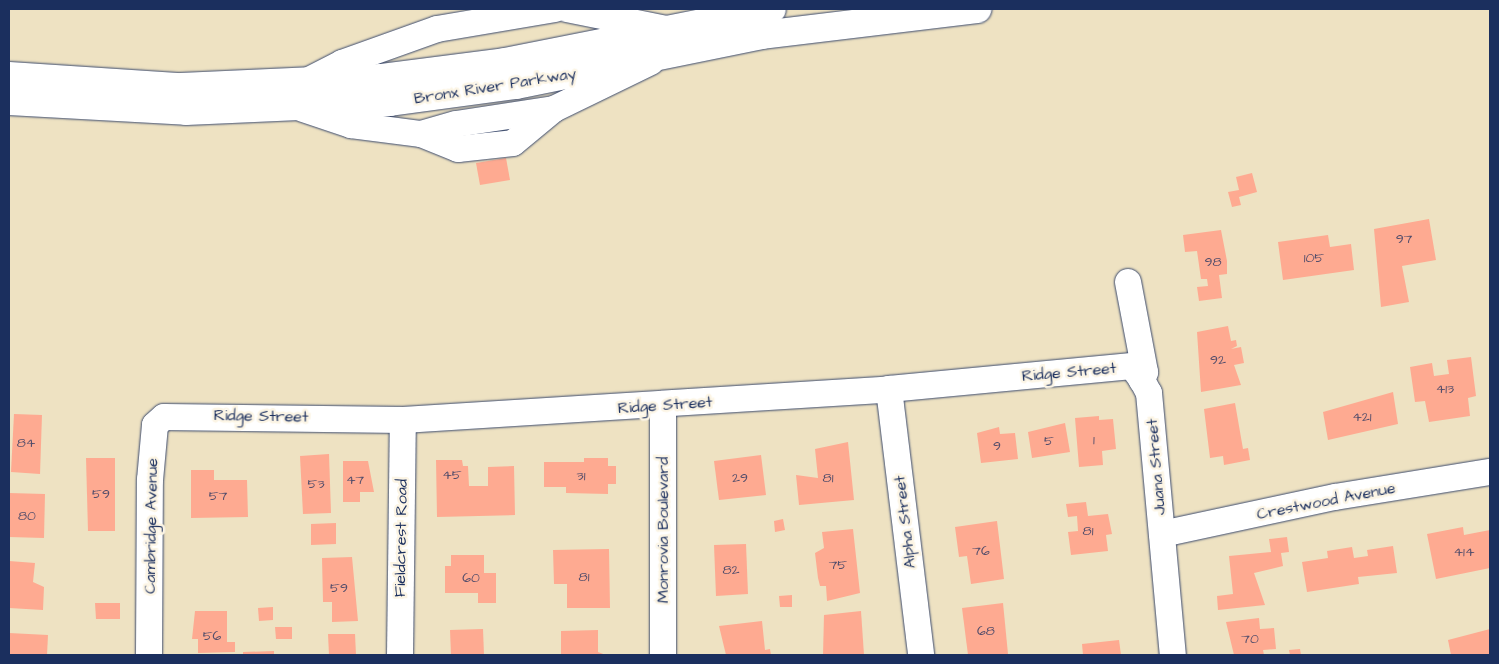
<!DOCTYPE html>
<html>
<head>
<meta charset="utf-8">
<style>
  body { margin:0 }
  #map { position:relative; width:1499px; height:664px; overflow:hidden; background:#eee2c2; font-family:"Architects Daughter",sans-serif }
  div>[style] { position:absolute }
  .building>* { inset:0; background:#feaa91 }
  .roads { filter:drop-shadow(0 0 1px #3b4a6d) drop-shadow(0 0 1px #3b4a6d) }
  .minor>* { height:26px; margin:-13px; padding:0 13px; transform-origin:13px; border-radius:13px; background:#fff }
  .highway>* { height:28px; margin:-14px; padding:0 14px; transform-origin:14px; border-radius:14px; background:#fff }
  span { translate:-50% -50%; white-space:nowrap; text-align:center; line-height:1.15; -webkit-text-stroke:5px #fcf5e5; paint-order:stroke }
  .number-label { font-size:14px; color:#544e6b }
  .number-label span { -webkit-text-stroke-width:0 }
  .street-label { font-size:16px; color:#1b2f5e }
  .frame { position:absolute; inset:0; border:10px solid #1b2f5e; pointer-events:none }
</style>
</head>
<body>
<div id="map">
  <div class="building">
    <div style="clip-path:polygon(506px 158px,510px 180px,480px 185px,476px 163px)"></div>
    <div style="clip-path:polygon(1252px 173px,1257px 192px,1239px 197px,1241px 205px,1232px 207px,1228px 192px,1239px 190px,1236px 177px)"></div>
    <div style="clip-path:polygon(1429px 219px,1436px 260px,1402px 266px,1409px 302px,1381px 307px,1374px 229px)"></div>
    <div style="clip-path:polygon(1221px 230px,1227px 261px,1227px 274px,1219px 275px,1222px 298px,1199px 301px,1197px 287px,1208px 286px,1207px 279px,1201px 279px,1197px 251px,1185px 252px,1183px 235px)"></div>
    <div style="clip-path:polygon(1328px 235px,1330px 247px,1351px 244px,1354px 270px,1283px 280px,1278px 242px)"></div>
    <div style="clip-path:polygon(1228px 326px,1231px 341px,1236px 340px,1237px 346px,1231px 349px,1241px 347px,1244px 363px,1234px 365px,1241px 385px,1201px 392px,1197px 332px)"></div>
    <div style="clip-path:polygon(1471px 357px,1476px 396px,1468px 398px,1470px 416px,1429px 422px,1425px 401px,1415px 402px,1410px 367px,1432px 363px,1434px 376px,1449px 374px,1447px 360px)"></div>
    <div style="clip-path:polygon(1393px 392px,1398px 424px,1328px 440px,1323px 412px)"></div>
    <div style="clip-path:polygon(1235px 403px,1243px 449px,1248px 448px,1250px 460px,1224px 465px,1223px 456px,1210px 458px,1204px 409px)"></div>
    <div style="clip-path:polygon(14px 414px,42px 415px,40px 474px,11px 472px)"></div>
    <div style="clip-path:polygon(1099px 416px,1099px 420px,1113px 419px,1116px 449px,1102px 451px,1103px 465px,1079px 467px,1075px 418px)"></div>
    <div style="clip-path:polygon(1065px 423px,1070px 452px,1032px 458px,1028px 432px)"></div>
    <div style="clip-path:polygon(999px 427px,1000px 434px,1015px 433px,1018px 459px,981px 463px,977px 433px)"></div>
    <div style="clip-path:polygon(848px 442px,854px 500px,799px 505px,796px 475px,818px 478px,815px 449px)"></div>
    <div style="clip-path:polygon(329px 454px,331px 513px,303px 514px,300px 456px)"></div>
    <div style="clip-path:polygon(761px 455px,766px 495px,719px 500px,714px 461px)"></div>
    <div style="clip-path:polygon(86px 458px,115px 458px,115px 531px,88px 531px)"></div>
    <div style="clip-path:polygon(584px 458px,608px 458px,608px 466px,616px 466px,616px 484px,608px 484px,608px 494px,566px 493px,566px 487px,544px 487px,544px 462px,584px 462px)"></div>
    <div style="clip-path:polygon(436px 460px,462px 460px,463px 466px,468px 466px,469px 486px,488px 486px,488px 467px,514px 466px,515px 515px,437px 517px)"></div>
    <div style="clip-path:polygon(343px 461px,368px 461px,374px 492px,360px 492px,360px 502px,343px 502px)"></div>
    <div style="clip-path:polygon(191px 470px,214px 470px,214px 480px,247px 480px,248px 517px,191px 518px)"></div>
    <div style="clip-path:polygon(9px 493px,45px 494px,44px 538px,9px 537px)"></div>
    <div style="clip-path:polygon(1086px 502px,1088px 516px,1108px 514px,1112px 534px,1106px 535px,1108px 551px,1071px 555px,1068px 532px,1078px 531px,1077px 516px,1068px 517px,1066px 504px)"></div>
    <div style="clip-path:polygon(783px 519px,785px 530px,775px 532px,774px 521px)"></div>
    <div style="clip-path:polygon(997px 521px,1004px 579px,971px 584px,967px 556px,959px 557px,955px 527px)"></div>
    <div style="clip-path:polygon(336px 523px,336px 544px,311px 545px,311px 524px)"></div>
    <div style="clip-path:polygon(1463px 527px,1464px 535px,1490px 530px,1490px 568px,1436px 579px,1427px 534px)"></div>
    <div style="clip-path:polygon(853px 529px,860px 593px,827px 601px,826px 586px,820px 586px,818px 578px,815px 553px,824px 548px,822px 532px)"></div>
    <div style="clip-path:polygon(1287px 537px,1289px 552px,1281px 553px,1283px 566px,1254px 573px,1265px 605px,1218px 610px,1217px 596px,1233px 594px,1229px 556px,1271px 552px,1269px 539px)"></div>
    <div style="clip-path:polygon(746px 544px,748px 594px,716px 596px,714px 545px)"></div>
    <div style="clip-path:polygon(1393px 546px,1397px 573px,1358px 577px,1359px 584px,1307px 592px,1302px 562px,1328px 558px,1327px 551px,1352px 547px,1354px 558px,1368px 556px,1367px 550px)"></div>
    <div style="clip-path:polygon(609px 549px,610px 608px,567px 608px,567px 584px,554px 584px,553px 550px)"></div>
    <div style="clip-path:polygon(451px 555px,484px 555px,484px 573px,496px 573px,496px 603px,478px 603px,478px 593px,445px 593px,445px 566px,451px 566px)"></div>
    <div style="clip-path:polygon(352px 557px,358px 621px,332px 622px,332px 602px,323px 602px,322px 558px)"></div>
    <div style="clip-path:polygon(9px 561px,35px 563px,33px 582px,44px 587px,43px 610px,9px 608px)"></div>
    <div style="clip-path:polygon(792px 595px,792px 607px,780px 607px,779px 596px)"></div>
    <div style="clip-path:polygon(95px 603px,120px 603px,120px 619px,96px 619px)"></div>
    <div style="clip-path:polygon(1003px 603px,1008px 654px,968px 655px,962px 608px)"></div>
    <div style="clip-path:polygon(273px 607px,273px 620px,259px 621px,258px 608px)"></div>
    <div style="clip-path:polygon(195px 611px,227px 611px,227px 642px,235px 642px,235px 652px,198px 653px,198px 639px,192px 639px)"></div>
    <div style="clip-path:polygon(861px 611px,864px 655px,823px 655px,824px 615px)"></div>
    <div style="clip-path:polygon(1259px 618px,1260px 629px,1274px 628px,1276px 649px,1263px 650px,1264px 655px,1234px 655px,1226px 622px)"></div>
    <div style="clip-path:polygon(762px 621px,765px 650px,770px 649px,771px 655px,726px 655px,719px 626px)"></div>
    <div style="clip-path:polygon(275px 627px,292px 627px,292px 639px,276px 639px)"></div>
    <div style="clip-path:polygon(483px 629px,484px 655px,451px 655px,450px 630px)"></div>
    <div style="clip-path:polygon(1490px 629px,1490px 655px,1451px 655px,1448px 640px)"></div>
    <div style="clip-path:polygon(598px 630px,598px 652px,606px 655px,561px 655px,561px 631px)"></div>
    <div style="clip-path:polygon(9px 633px,48px 635px,47px 655px,9px 655px)"></div>
    <div style="clip-path:polygon(328px 634px,355px 634px,356px 655px,329px 655px)"></div>
    <div style="clip-path:polygon(1119px 640px,1121px 655px,1083px 655px,1082px 644px)"></div>
    <div style="clip-path:polygon(1300px 649px,1301px 655px,1290px 655px,1289px 650px)"></div>
    <div style="clip-path:polygon(274px 651px,274px 655px,243px 655px,243px 652px)"></div>
  </div>
  <div class="roads">
    <div class="minor">
      <div style="left:567px;top:9px;width:101px;rotate:11.4deg"></div>
      <div style="left:303px;top:83px;width:44px;rotate:-27.1deg"></div>
      <div style="left:342px;top:63px;width:101px;rotate:-19.7deg"></div>
      <div style="left:437px;top:29px;width:120px;rotate:-9.6deg"></div>
      <div style="left:303px;top:109px;width:51px;rotate:18.4deg"></div>
      <div style="left:351px;top:125px;width:71px;rotate:7.3deg"></div>
      <div style="left:421px;top:134px;width:40px;rotate:22deg"></div>
      <div style="left:458px;top:149px;width:55px;rotate:-6.2deg"></div>
      <div style="left:513px;top:143px;width:53px;rotate:-39.7deg"></div>
      <div style="left:554px;top:109px;width:108px;rotate:-25.9deg"></div>
      <div style="left:421px;top:134px;width:36px;rotate:-16deg"></div>
      <div style="left:456px;top:124px;width:99px;rotate:-8.7deg"></div>
      <div style="left:1128px;top:282px;width:92px;rotate:79.3deg"></div>
      <div style="left:1145px;top:372px;width:9px;rotate:111deg"></div>
      <div style="left:1142px;top:380px;width:15px;rotate:62deg"></div>
      <div style="left:1149px;top:393px;width:263px;rotate:84.8deg"></div>
      <div style="left:889px;top:389px;width:268px;rotate:83.1deg"></div>
      <div style="left:663px;top:406px;width:249px;rotate:90deg"></div>
      <div style="left:1162px;top:534px;width:177px;rotate:-12.1deg"></div>
      <div style="left:1335px;top:497px;width:157px;rotate:-9.2deg"></div>
      <div style="left:149px;top:655px;width:175px;rotate:-89.7deg"></div>
      <div style="left:150px;top:480px;width:55px;rotate:-84.8deg"></div>
      <div style="left:155px;top:425px;width:12px;rotate:-42deg"></div>
      <div style="left:164px;top:417px;width:239px;rotate:0.7deg"></div>
      <div style="left:403px;top:420px;width:487px;rotate:-3.6deg"></div>
      <div style="left:889px;top:389px;width:244px;rotate:-5.4deg"></div>
      <div style="left:1132px;top:366px;width:17px;rotate:54deg"></div>
      <div style="left:400px;top:655px;width:235px;rotate:-89.3deg"></div>
    </div>
    <div class="highway">
      <div style="left:9px;top:76px;width:172px;rotate:3.7deg"></div>
      <div style="left:181px;top:87px;width:201px;rotate:-2.6deg"></div>
      <div style="left:382px;top:78px;width:124px;rotate:-7.4deg"></div>
      <div style="left:505px;top:62px;width:272px;rotate:-11.2deg"></div>
      <div style="left:9px;top:101px;width:177px;rotate:3.2deg"></div>
      <div style="left:186px;top:111px;width:204px;rotate:-2.5deg"></div>
      <div style="left:390px;top:102px;width:127px;rotate:-7.7deg"></div>
      <div style="left:516px;top:85px;width:251px;rotate:-11.5deg"></div>
      <div style="left:762px;top:35px;width:217px;rotate:-6.9deg"></div>
    </div>
  </div>
  <div class="number-label">
    <span style="left:1404px;top:239px">97</span>
    <span style="left:1314px;top:258px">105</span>
    <span style="left:1213px;top:262px">98</span>
    <span style="left:1218px;top:360px">92</span>
    <span style="left:1445px;top:389px">413</span>
    <span style="left:1362px;top:417px">421</span>
    <span style="left:1094px;top:440px">1</span>
    <span style="left:1049px;top:441px">5</span>
    <span style="left:26px;top:443px">84</span>
    <span style="left:997px;top:446px">9</span>
    <span style="left:452px;top:475px">45</span>
    <span style="left:581px;top:476px">31</span>
    <span style="left:740px;top:478px">29</span>
    <span style="left:828px;top:478px">81</span>
    <span style="left:355px;top:480px">47</span>
    <span style="left:316px;top:484px">53</span>
    <span style="left:101px;top:494px">59</span>
    <span style="left:218px;top:496px">57</span>
    <span style="left:27px;top:516px">80</span>
    <span style="left:1088px;top:531px">81</span>
    <span style="left:981px;top:551px">76</span>
    <span style="left:1464px;top:552px">414</span>
    <span style="left:838px;top:565px">75</span>
    <span style="left:731px;top:570px">82</span>
    <span style="left:584px;top:577px">81</span>
    <span style="left:471px;top:578px">60</span>
    <span style="left:339px;top:588px">59</span>
    <span style="left:986px;top:631px">68</span>
    <span style="left:212px;top:636px">56</span>
    <span style="left:1250px;top:639px">70</span>
  </div>
  <div class="street-label">
    <span style="left:495px;top:86px;rotate:-9deg">Bronx River Parkway</span>
    <span style="left:1069px;top:372px;rotate:-5deg">Ridge Street</span>
    <span style="left:665px;top:405px;rotate:-4deg">Ridge Street</span>
    <span style="left:261px;top:416px;rotate:1deg">Ridge Street</span>
    <span style="left:1156px;top:467px;rotate:-95deg">Juana Street</span>
    <span style="left:1326px;top:501px;rotate:-11deg">Crestwood Avenue</span>
    <span style="left:905px;top:522px;rotate:-97deg">Alpha Street</span>
    <span style="left:151px;top:526px;rotate:-89deg">Cambridge Avenue</span>
    <span style="left:663px;top:530px;rotate:-90deg">Monrovia Boulevard</span>
    <span style="left:401px;top:538px;rotate:-89deg">Fieldcrest Road</span>
  </div>
  <div class="frame"></div>
</div>
</body>
</html>
